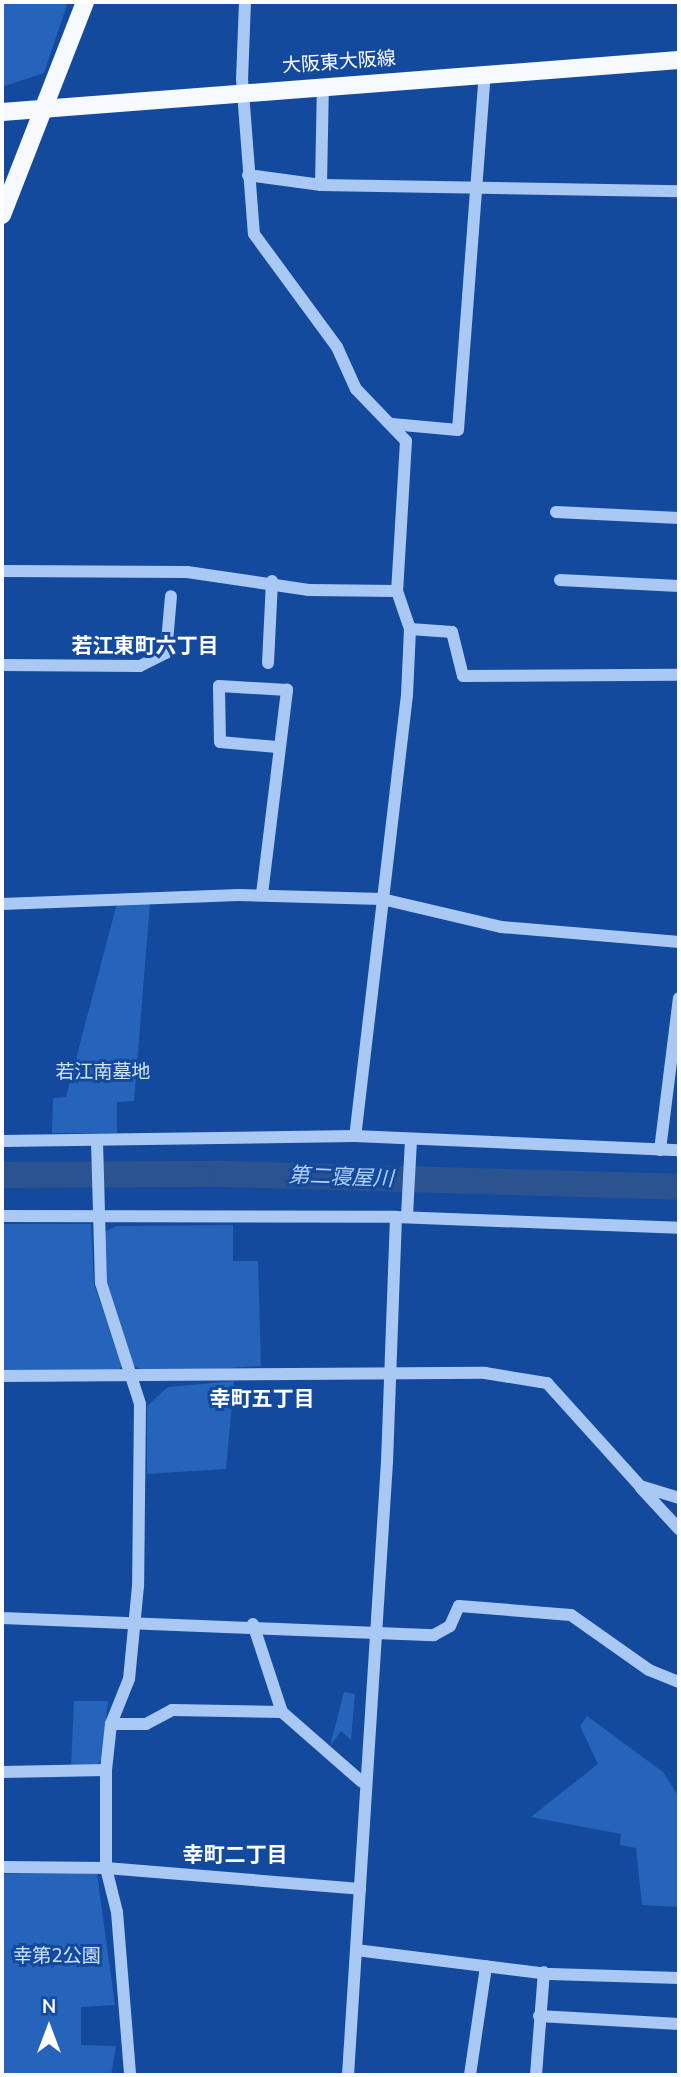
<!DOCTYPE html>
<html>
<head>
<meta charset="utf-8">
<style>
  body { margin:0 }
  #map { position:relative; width:681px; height:2077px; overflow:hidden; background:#134a9d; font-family:"Nunito Sans","Noto Sans JP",sans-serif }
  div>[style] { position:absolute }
  .green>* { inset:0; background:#2663bb }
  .river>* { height:26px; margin:-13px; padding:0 13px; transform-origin:13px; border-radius:13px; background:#2a5390 }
  .minor>* { height:12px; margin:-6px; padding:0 6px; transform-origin:6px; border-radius:6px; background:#a9c8f4 }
  .major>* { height:18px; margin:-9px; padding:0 9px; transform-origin:9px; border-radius:9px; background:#f6f9ff }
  span { translate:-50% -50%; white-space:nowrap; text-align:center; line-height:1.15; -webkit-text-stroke:6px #134a9d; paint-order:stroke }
  .street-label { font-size:19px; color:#fff }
  .park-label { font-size:19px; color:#d1e4fd }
  .neighbourhood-label { font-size:21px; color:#fff; font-weight:700 }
  .water-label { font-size:21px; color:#b5d2fa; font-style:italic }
  .frame { position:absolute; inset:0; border:4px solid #fff; pointer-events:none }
  .north { position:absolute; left:14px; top:1993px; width:70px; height:70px; -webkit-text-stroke:5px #134a9d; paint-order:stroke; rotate:0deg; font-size:19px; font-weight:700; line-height:28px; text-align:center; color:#fff }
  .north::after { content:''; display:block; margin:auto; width:24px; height:32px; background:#fff; clip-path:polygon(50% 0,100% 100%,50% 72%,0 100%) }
</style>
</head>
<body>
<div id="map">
  <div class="green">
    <div style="clip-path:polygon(2px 2px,68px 2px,44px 73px,2px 87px)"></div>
    <div style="clip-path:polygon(117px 903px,150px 903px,134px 1101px,117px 1102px,117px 1133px,52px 1133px,53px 1098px,66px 1097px)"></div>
    <div style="clip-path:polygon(2px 1224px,91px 1224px,94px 1284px,122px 1366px,117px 1372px,2px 1370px)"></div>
    <div style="clip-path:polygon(233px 1225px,233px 1261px,258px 1261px,261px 1366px,149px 1373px,132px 1365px,106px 1281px,103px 1233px,116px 1226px)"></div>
    <div style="clip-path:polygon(234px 1381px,226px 1469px,147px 1474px,147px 1406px,168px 1387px)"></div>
    <div style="clip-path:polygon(344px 1692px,355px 1694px,351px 1740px,341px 1731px,330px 1746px)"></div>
    <div style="clip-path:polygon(74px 1701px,108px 1701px,102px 1759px,95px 1767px,71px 1767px)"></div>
    <div style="clip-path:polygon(587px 1716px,663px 1772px,679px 1797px,679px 1907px,642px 1905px,636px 1848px,620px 1845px,621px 1834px,531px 1817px,598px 1764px,580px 1726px)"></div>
    <div style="clip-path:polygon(2px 1874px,97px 1874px,115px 2005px,81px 2007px,81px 2045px,116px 2046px,111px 2075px,2px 2075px)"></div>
  </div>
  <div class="river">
    <div style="left:2px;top:1175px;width:223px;rotate:-0.3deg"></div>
    <div style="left:225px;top:1174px;width:454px;rotate:1.6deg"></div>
  </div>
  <div class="minor">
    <div style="left:245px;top:2px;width:77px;rotate:92.2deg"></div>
    <div style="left:242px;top:79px;width:155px;rotate:85.6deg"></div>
    <div style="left:254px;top:234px;width:140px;rotate:53.7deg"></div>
    <div style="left:337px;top:347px;width:46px;rotate:65.7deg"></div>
    <div style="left:356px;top:389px;width:72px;rotate:46.1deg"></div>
    <div style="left:406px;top:441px;width:150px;rotate:93.4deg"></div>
    <div style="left:397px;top:591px;width:40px;rotate:71.1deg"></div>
    <div style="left:410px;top:629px;width:66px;rotate:92.6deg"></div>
    <div style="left:407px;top:695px;width:444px;rotate:96.7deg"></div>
    <div style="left:248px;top:175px;width:74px;rotate:7.8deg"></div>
    <div style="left:321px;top:185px;width:358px;rotate:1deg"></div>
    <div style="left:321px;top:185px;width:100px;rotate:-88.9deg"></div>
    <div style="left:392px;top:424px;width:66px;rotate:5.2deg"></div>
    <div style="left:458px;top:430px;width:356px;rotate:-85.7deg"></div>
    <div style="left:556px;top:512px;width:123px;rotate:2.8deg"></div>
    <div style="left:2px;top:571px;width:185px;rotate:0.3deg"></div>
    <div style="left:187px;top:572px;width:123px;rotate:8.4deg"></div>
    <div style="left:309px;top:590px;width:88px;rotate:0.7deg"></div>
    <div style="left:560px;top:580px;width:119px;rotate:2.9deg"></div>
    <div style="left:410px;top:629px;width:42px;rotate:4.1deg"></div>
    <div style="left:452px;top:632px;width:45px;rotate:76deg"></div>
    <div style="left:463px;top:676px;width:216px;rotate:-0.3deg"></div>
    <div style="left:268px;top:663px;width:82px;rotate:-87.2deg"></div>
    <div style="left:2px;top:665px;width:138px;rotate:0.4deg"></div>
    <div style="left:140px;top:666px;width:29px;rotate:-27deg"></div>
    <div style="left:166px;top:653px;width:57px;rotate:-85deg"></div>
    <div style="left:262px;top:894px;width:206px;rotate:-83deg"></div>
    <div style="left:287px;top:690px;width:68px;rotate:-176.6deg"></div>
    <div style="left:219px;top:686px;width:56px;rotate:89deg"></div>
    <div style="left:220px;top:742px;width:57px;rotate:5deg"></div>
    <div style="left:2px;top:904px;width:237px;rotate:-2.2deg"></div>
    <div style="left:239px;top:895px;width:143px;rotate:1.6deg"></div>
    <div style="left:382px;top:899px;width:122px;rotate:13.2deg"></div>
    <div style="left:501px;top:927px;width:179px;rotate:4.8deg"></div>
    <div style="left:2px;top:1141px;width:353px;rotate:-0.8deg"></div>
    <div style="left:355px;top:1136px;width:324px;rotate:2.5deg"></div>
    <div style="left:97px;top:1141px;width:142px;rotate:88.4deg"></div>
    <div style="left:101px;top:1283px;width:127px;rotate:72.1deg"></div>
    <div style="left:140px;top:1404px;width:182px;rotate:90.6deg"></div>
    <div style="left:138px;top:1586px;width:93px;rotate:95.5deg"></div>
    <div style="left:129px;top:1679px;width:48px;rotate:111.8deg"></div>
    <div style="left:111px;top:1724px;width:46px;rotate:96.2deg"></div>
    <div style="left:106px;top:1770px;width:98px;rotate:90deg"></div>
    <div style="left:106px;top:1868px;width:45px;rotate:76deg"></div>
    <div style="left:117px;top:1912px;width:164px;rotate:85.4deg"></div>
    <div style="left:660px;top:1150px;width:153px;rotate:-82.9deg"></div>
    <div style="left:2px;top:1216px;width:394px;rotate:0.1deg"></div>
    <div style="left:407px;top:1216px;width:77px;rotate:-87deg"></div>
    <div style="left:2px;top:1376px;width:483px;rotate:-0.4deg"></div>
    <div style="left:485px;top:1373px;width:63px;rotate:9.2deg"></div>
    <div style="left:547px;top:1383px;width:139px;rotate:47.9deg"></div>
    <div style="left:640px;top:1486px;width:41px;rotate:17.1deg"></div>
    <div style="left:641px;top:1488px;width:56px;rotate:47.2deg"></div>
    <div style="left:2px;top:1618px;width:432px;rotate:2.3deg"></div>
    <div style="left:434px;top:1635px;width:18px;rotate:-29deg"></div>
    <div style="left:450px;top:1626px;width:22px;rotate:-66deg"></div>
    <div style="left:459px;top:1606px;width:112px;rotate:4.6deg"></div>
    <div style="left:571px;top:1615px;width:95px;rotate:35.2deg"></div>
    <div style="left:649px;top:1670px;width:32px;rotate:22deg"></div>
    <div style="left:253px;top:1624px;width:93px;rotate:71.8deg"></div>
    <div style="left:282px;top:1712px;width:106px;rotate:41.2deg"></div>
    <div style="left:111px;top:1724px;width:35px"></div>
    <div style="left:146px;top:1724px;width:30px;rotate:-28deg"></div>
    <div style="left:172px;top:1710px;width:110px;rotate:1deg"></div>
    <div style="left:2px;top:1772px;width:104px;rotate:-1.1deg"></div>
    <div style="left:2px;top:1867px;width:104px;rotate:0.6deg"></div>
    <div style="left:106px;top:1868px;width:255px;rotate:4.7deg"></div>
    <div style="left:356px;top:1950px;width:195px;rotate:7.1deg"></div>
    <div style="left:550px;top:1974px;width:129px;rotate:1.8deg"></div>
    <div style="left:539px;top:2016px;width:140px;rotate:3.3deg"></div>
    <div style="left:348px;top:2075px;width:614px;rotate:-86.36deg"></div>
    <div style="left:387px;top:1462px;width:245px;rotate:-87.9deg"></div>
    <div style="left:396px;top:1217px;width:283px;rotate:2.2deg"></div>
    <div style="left:470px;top:2075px;width:110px;rotate:-81.6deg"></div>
    <div style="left:536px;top:2075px;width:103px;rotate:-85.6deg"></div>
  </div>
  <div class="major">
    <div style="left:2px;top:112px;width:679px;rotate:-4.39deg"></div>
    <div style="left:2px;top:215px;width:229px;rotate:-68.7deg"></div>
  </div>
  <div class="street-label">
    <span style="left:339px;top:63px;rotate:-4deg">大阪東大阪線</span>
  </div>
  <div class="park-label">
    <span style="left:103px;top:1073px">若江南墓地</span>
    <span style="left:57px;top:1957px">幸第2公園</span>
  </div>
  <div class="neighbourhood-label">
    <span style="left:145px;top:646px">若江東町六丁目</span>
    <span style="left:262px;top:1399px">幸町五丁目</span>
    <span style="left:235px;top:1855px">幸町二丁目</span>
  </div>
  <div class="water-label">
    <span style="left:341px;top:1177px;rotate:2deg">第二寝屋川</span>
  </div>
  <div class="frame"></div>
  <div class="north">N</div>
</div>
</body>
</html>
